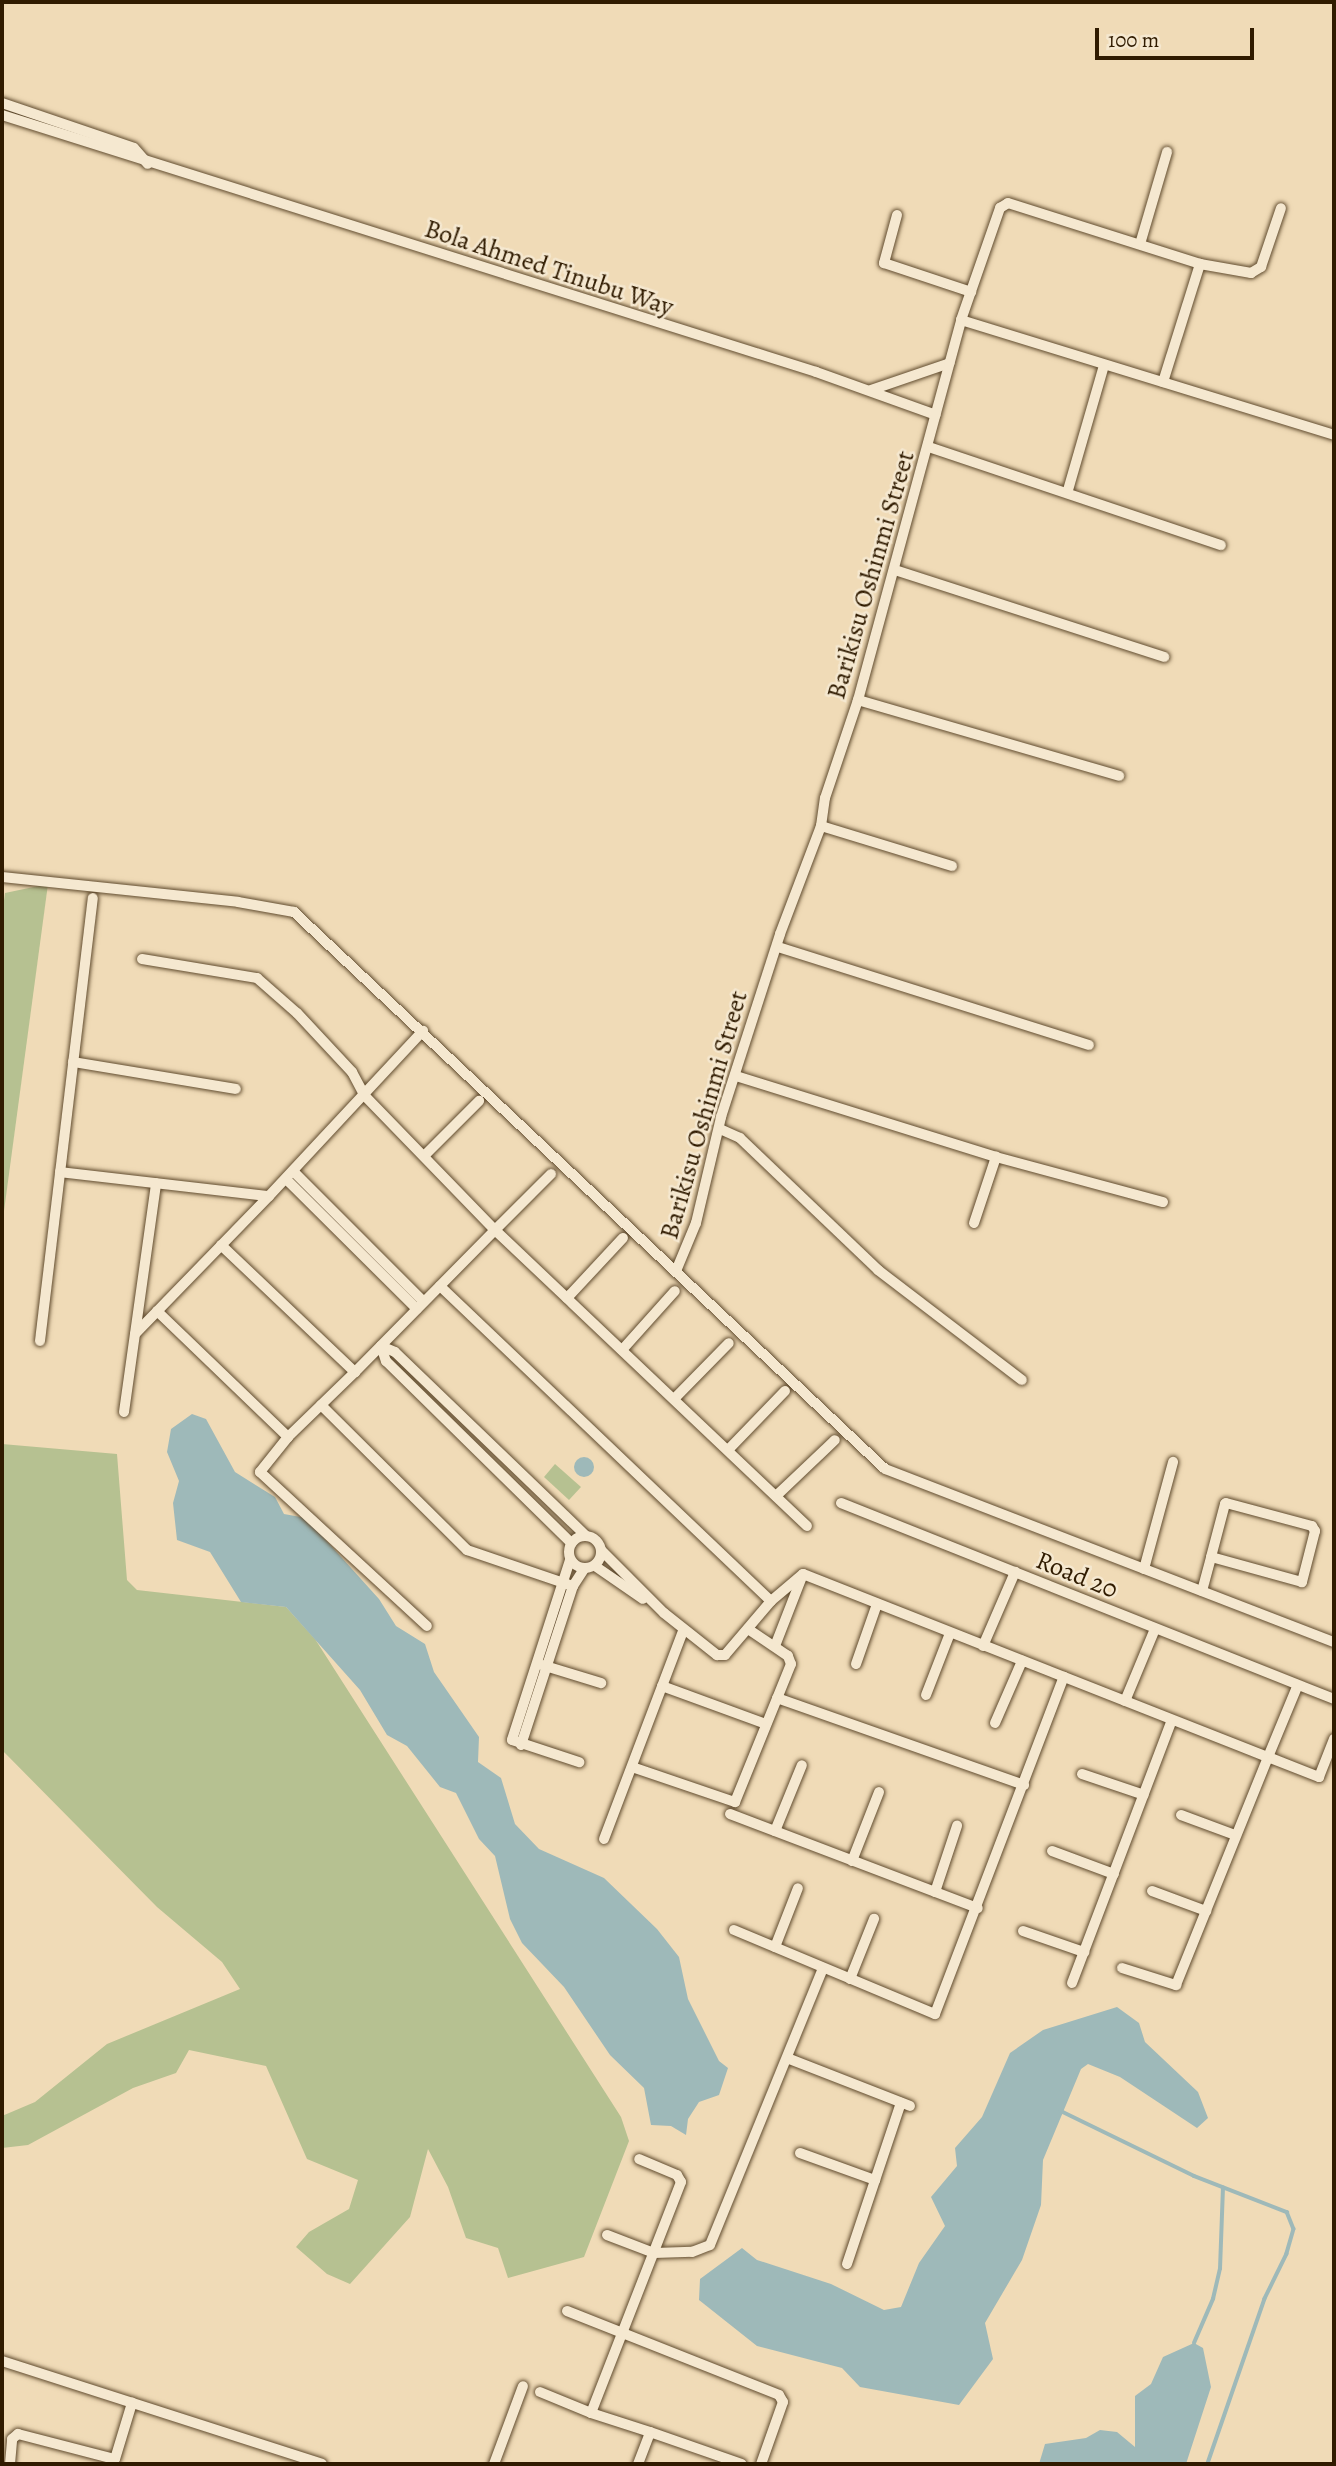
<!DOCTYPE html>
<html>
<head>
<meta charset="utf-8">
<style>
  body { margin:0 }
  #map { position:relative; width:1336px; height:2466px; overflow:hidden; background:#f0dbb7; font-family:Alegreya,serif }
  div>[style] { position:absolute }
  .green>* { inset:0; background:#b6c191 }
  .water>* { inset:0; background:#9eb9b9 }
  .round { border-radius:50% }
  .stream>* { height:3.5px; margin:-1.75px; padding:0 1.75px; transform-origin:1.75px; border-radius:1.75px; background:#9eb9b9 }
  .roads { filter:drop-shadow(0 0 2px #604b2e) drop-shadow(0 0 2px #604b2e) }
  .street>* { height:10px; margin:-5px; padding:0 5px; transform-origin:5px; border-radius:5px; background:#f5e8d0 }
  .street>.ring { margin:-5px; padding:0; box-sizing:content-box; background:none; border:10px solid #f5e8d0; border-radius:50% }
  span { translate:-50% -50%; white-space:nowrap; text-align:center; line-height:1.15; -webkit-text-stroke:5px #f5e8d0; paint-order:stroke }
  .street-label { font-size:26px; color:#301b00 }
  .frame { position:absolute; inset:0; border:4px solid #301b00; pointer-events:none }
  .scale { position:absolute; left:1095px; top:28px; width:159px; height:32px; box-sizing:border-box; border:4px solid #301b00; border-top:0; padding-left:9px; font-size:21px; line-height:24px; white-space:nowrap; color:#301b00; -webkit-text-stroke:5px #f5e8d0; paint-order:stroke }
</style>
</head>
<body>
<div id="map">
  <div class="green">
    <div style="clip-path:polygon(48px 884px,2px 1226px,2px 916px,5px 893px)"></div>
    <div style="clip-path:polygon(2px 1444px,117px 1454px,127px 1580px,137px 1590px,286px 1607px,315px 1639px,621px 2117px,629px 2141px,584px 2257px,508px 2278px,498px 2248px,466px 2238px,448px 2187px,428px 2149px,410px 2217px,350px 2284px,327px 2274px,296px 2247px,309px 2232px,349px 2209px,358px 2180px,307px 2159px,266px 2066px,189px 2050px,176px 2073px,133px 2088px,28px 2145px,2px 2148px,2px 2116px,35px 2102px,107px 2044px,240px 1989px,222px 1962px,157px 1907px,2px 1750px)"></div>
    <div style="clip-path:polygon(555px 1464px,581px 1487px,569px 1500px,544px 1477px)"></div>
  </div>
  <div class="water">
    <div style="clip-path:polygon(192px 1414px,206px 1419px,235px 1472px,275px 1497px,284px 1514px,306px 1518px,379px 1599px,396px 1626px,425px 1644px,434px 1672px,479px 1737px,478px 1762px,501px 1778px,515px 1824px,539px 1849px,604px 1878px,657px 1929px,679px 1957px,688px 1999px,719px 2061px,728px 2068px,719px 2095px,699px 2102px,688px 2119px,686px 2135px,671px 2126px,651px 2125px,644px 2088px,610px 2055px,564px 1987px,522px 1943px,510px 1919px,495px 1856px,479px 1839px,456px 1793px,440px 1787px,407px 1746px,387px 1735px,360px 1690px,286px 1607px,241px 1602px,210px 1552px,177px 1540px,173px 1503px,179px 1481px,167px 1452px,171px 1429px)"></div>
    <div class="round" style="left:574px;top:1457px;width:20px;height:20px"></div>
    <div style="clip-path:polygon(1117px 2007px,1139px 2023px,1145px 2042px,1198px 2092px,1208px 2118px,1197px 2128px,1120px 2077px,1088px 2064px,1081px 2069px,1043px 2160px,1041px 2205px,1022px 2260px,985px 2323px,993px 2359px,959px 2405px,860px 2387px,842px 2368px,757px 2346px,699px 2300px,700px 2279px,742px 2248px,757px 2260px,831px 2284px,884px 2310px,901px 2307px,919px 2263px,945px 2226px,931px 2197px,957px 2166px,955px 2148px,982px 2117px,1010px 2053px,1043px 2030px)"></div>
    <div style="clip-path:polygon(1194px 2343px,1203px 2348px,1211px 2387px,1186px 2464px,1039px 2464px,1045px 2444px,1086px 2438px,1100px 2430px,1117px 2432px,1135px 2447px,1135px 2396px,1151px 2384px,1163px 2357px)"></div>
  </div>
  <div class="stream">
    <div style="left:1061px;top:2111px;width:148px;rotate:26deg"></div>
    <div style="left:1194px;top:2176px;width:100px;rotate:21.2deg"></div>
    <div style="left:1287px;top:2212px;width:18px;rotate:68deg"></div>
    <div style="left:1294px;top:2229px;width:26px;rotate:106deg"></div>
    <div style="left:1287px;top:2254px;width:50px;rotate:116.1deg"></div>
    <div style="left:1265px;top:2299px;width:175px;rotate:109.1deg"></div>
    <div style="left:1194px;top:2343px;width:48px;rotate:-66.6deg"></div>
    <div style="left:1213px;top:2299px;width:31px;rotate:-77deg"></div>
    <div style="left:1220px;top:2269px;width:81px;rotate:-87.9deg"></div>
  </div>
  <div class="roads">
    <div class="street">
      <div style="left:2px;top:103px;width:139px;rotate:18.8deg"></div>
      <div style="left:134px;top:148px;width:21px;rotate:49deg"></div>
      <div style="left:2px;top:115px;width:854px;rotate:17.52deg"></div>
      <div style="left:816px;top:372px;width:127px;rotate:19.7deg"></div>
      <div style="left:897px;top:215px;width:50px;rotate:105.2deg"></div>
      <div style="left:884px;top:263px;width:92px;rotate:18.4deg"></div>
      <div style="left:1140px;top:244px;width:96px;rotate:-73.6deg"></div>
      <div style="left:961px;top:320px;width:390px;rotate:17.1deg"></div>
      <div style="left:1163px;top:382px;width:124px;rotate:-72.6deg"></div>
      <div style="left:871px;top:390px;width:83px;rotate:-18.9deg"></div>
      <div style="left:929px;top:447px;width:308px;rotate:18.6deg"></div>
      <div style="left:1068px;top:490px;width:130px;rotate:-73.9deg"></div>
      <div style="left:895px;top:570px;width:283px;rotate:17.9deg"></div>
      <div style="left:858px;top:700px;width:272px;rotate:16.2deg"></div>
      <div style="left:821px;top:826px;width:137px;rotate:17deg"></div>
      <div style="left:2px;top:877px;width:237px;rotate:6deg"></div>
      <div style="left:238px;top:902px;width:57px;rotate:10.1deg"></div>
      <div style="left:294px;top:912px;width:812px;rotate:43.3deg"></div>
      <div style="left:885px;top:1469px;width:481px;rotate:21.1deg"></div>
      <div style="left:778px;top:947px;width:326px;rotate:17.5deg"></div>
      <div style="left:142px;top:959px;width:117px;rotate:9.4deg"></div>
      <div style="left:257px;top:978px;width:53px;rotate:41.2deg"></div>
      <div style="left:297px;top:1013px;width:81px;rotate:47deg"></div>
      <div style="left:352px;top:1072px;width:26px;rotate:62deg"></div>
      <div style="left:364px;top:1095px;width:188px;rotate:45.9deg"></div>
      <div style="left:495px;top:1230px;width:199px;rotate:134.6deg"></div>
      <div style="left:73px;top:1062px;width:165px;rotate:9.4deg"></div>
      <div style="left:736px;top:1076px;width:272px;rotate:17.3deg"></div>
      <div style="left:996px;top:1157px;width:173px;rotate:15.1deg"></div>
      <div style="left:720px;top:1129px;width:22px;rotate:24deg"></div>
      <div style="left:740px;top:1138px;width:191px;rotate:43.7deg"></div>
      <div style="left:878px;top:1270px;width:181px;rotate:37.4deg"></div>
      <div style="left:424px;top:1156px;width:78px;rotate:-45deg"></div>
      <div style="left:60px;top:1172px;width:210px;rotate:6.6deg"></div>
      <div style="left:269px;top:1196px;width:226px;rotate:-47deg"></div>
      <div style="left:295px;top:1173px;width:182px;rotate:45deg"></div>
      <div style="left:551px;top:1174px;width:79px;rotate:135deg"></div>
      <div style="left:495px;top:1230px;width:430px;rotate:43.5deg"></div>
      <div style="left:287px;top:1180px;width:183px;rotate:44.8deg"></div>
      <div style="left:974px;top:1223px;width:70px;rotate:-71.6deg"></div>
      <div style="left:221px;top:1245px;width:185px;rotate:43.5deg"></div>
      <div style="left:355px;top:1372px;width:93px;rotate:135.9deg"></div>
      <div style="left:288px;top:1437px;width:45px;rotate:128.7deg"></div>
      <div style="left:260px;top:1472px;width:227px;rotate:42.7deg"></div>
      <div style="left:676px;top:1271px;width:52px;rotate:-67.4deg"></div>
      <div style="left:696px;top:1223px;width:109px;rotate:-76.7deg"></div>
      <div style="left:721px;top:1117px;width:192px;rotate:-72.1deg"></div>
      <div style="left:780px;top:934px;width:116px;rotate:-69.2deg"></div>
      <div style="left:821px;top:826px;width:28px;rotate:-82deg"></div>
      <div style="left:825px;top:798px;width:103px;rotate:-71.4deg"></div>
      <div style="left:858px;top:700px;width:394px;rotate:-74.8deg"></div>
      <div style="left:961px;top:320px;width:119px;rotate:-70.8deg"></div>
      <div style="left:1000px;top:208px;width:9px;rotate:-32deg"></div>
      <div style="left:1008px;top:203px;width:201px;rotate:17.6deg"></div>
      <div style="left:1200px;top:264px;width:52px;rotate:10deg"></div>
      <div style="left:1251px;top:273px;width:12px;rotate:-31deg"></div>
      <div style="left:1261px;top:267px;width:62px;rotate:-71.3deg"></div>
      <div style="left:440px;top:1286px;width:457px;rotate:43.6deg"></div>
      <div style="left:771px;top:1601px;width:42px;rotate:-40.2deg"></div>
      <div style="left:803px;top:1574px;width:500px;rotate:21.5deg"></div>
      <div style="left:1268px;top:1757px;width:76px;rotate:-67.5deg"></div>
      <div style="left:567px;top:1298px;width:82px;rotate:-47deg"></div>
      <div style="left:157px;top:1311px;width:182px;rotate:43.9deg"></div>
      <div style="left:135px;top:1334px;width:192px;rotate:-45.8deg"></div>
      <div style="left:40px;top:1341px;width:446px;rotate:-83.2deg"></div>
      <div style="left:381px;top:1346px;width:15px;rotate:23deg"></div>
      <div style="left:395px;top:1352px;width:265px;rotate:43.9deg"></div>
      <div style="left:381px;top:1346px;width:16px;rotate:72deg"></div>
      <div style="left:386px;top:1361px;width:260px;rotate:44.5deg"></div>
      <div style="left:622px;top:1350px;width:79px;rotate:-48.1deg"></div>
      <div style="left:674px;top:1399px;width:78px;rotate:-45.5deg"></div>
      <div style="left:321px;top:1405px;width:206px;rotate:44.8deg"></div>
      <div style="left:467px;top:1550px;width:112px;rotate:18.8deg"></div>
      <div style="left:124px;top:1412px;width:231px;rotate:-82deg"></div>
      <div style="left:728px;top:1450px;width:82px;rotate:-46deg"></div>
      <div style="left:776px;top:1496px;width:81px;rotate:-43.5deg"></div>
      <div style="left:841px;top:1503px;width:531px;rotate:21.68deg"></div>
      <div class="ring" style="left:569px;top:1536px;width:22px;height:22px"></div>
      <div style="left:601px;top:1550px;width:89px;rotate:45deg"></div>
      <div style="left:664px;top:1613px;width:68px;rotate:38.4deg"></div>
      <div style="left:717px;top:1655px;width:8px"></div>
      <div style="left:725px;top:1655px;width:71px;rotate:-49.6deg"></div>
      <div style="left:570px;top:1560px;width:189px;rotate:107.9deg"></div>
      <div style="left:512px;top:1740px;width:71px;rotate:18.2deg"></div>
      <div style="left:595px;top:1566px;width:58px;rotate:34.5deg"></div>
      <div style="left:1144px;top:1569px;width:111px;rotate:-74.8deg"></div>
      <div style="left:1202px;top:1591px;width:35px;rotate:-75deg"></div>
      <div style="left:1211px;top:1557px;width:55px;rotate:-75.2deg"></div>
      <div style="left:1225px;top:1504px;width:1px;rotate:-45deg"></div>
      <div style="left:1226px;top:1503px;width:89px;rotate:15deg"></div>
      <div style="left:1312px;top:1526px;width:6px;rotate:59deg"></div>
      <div style="left:1315px;top:1531px;width:53px;rotate:104.3deg"></div>
      <div style="left:1302px;top:1582px;width:94px;rotate:-164.6deg"></div>
      <div style="left:775px;top:1646px;width:77px;rotate:-68.7deg"></div>
      <div style="left:983px;top:1646px;width:81px;rotate:-66.6deg"></div>
      <div style="left:856px;top:1664px;width:64px;rotate:-70.7deg"></div>
      <div style="left:542px;top:1665px;width:62px;rotate:17deg"></div>
      <div style="left:662px;top:1686px;width:111px;rotate:20.1deg"></div>
      <div style="left:926px;top:1695px;width:66px;rotate:-68.8deg"></div>
      <div style="left:777px;top:1698px;width:262px;rotate:19.4deg"></div>
      <div style="left:1125px;top:1701px;width:78px;rotate:-67.4deg"></div>
      <div style="left:995px;top:1723px;width:68px;rotate:-66.5deg"></div>
      <div style="left:521px;top:1745px;width:167px;rotate:-71.9deg"></div>
      <div style="left:573px;top:1586px;width:20px;rotate:-57deg"></div>
      <div style="left:632px;top:1767px;width:109px;rotate:18.8deg"></div>
      <div style="left:735px;top:1802px;width:149px;rotate:-67.9deg"></div>
      <div style="left:791px;top:1664px;width:9px;rotate:-111deg"></div>
      <div style="left:788px;top:1656px;width:48px;rotate:-146deg"></div>
      <div style="left:1082px;top:1774px;width:65px;rotate:18.7deg"></div>
      <div style="left:730px;top:1814px;width:265px;rotate:20.8deg"></div>
      <div style="left:1181px;top:1815px;width:58px;rotate:20.3deg"></div>
      <div style="left:775px;top:1831px;width:71px;rotate:-67.8deg"></div>
      <div style="left:604px;top:1839px;width:222px;rotate:-69.2deg"></div>
      <div style="left:1052px;top:1851px;width:66px;rotate:20.4deg"></div>
      <div style="left:852px;top:1861px;width:74px;rotate:-68.6deg"></div>
      <div style="left:1152px;top:1891px;width:58px;rotate:20.3deg"></div>
      <div style="left:935px;top:1892px;width:70px;rotate:-71.6deg"></div>
      <div style="left:734px;top:1930px;width:218px;rotate:22.7deg"></div>
      <div style="left:935px;top:2014px;width:361px;rotate:-69.1deg"></div>
      <div style="left:1023px;top:1931px;width:65px;rotate:19deg"></div>
      <div style="left:775px;top:1947px;width:63px;rotate:-68.7deg"></div>
      <div style="left:1122px;top:1968px;width:57px;rotate:17.5deg"></div>
      <div style="left:1176px;top:1985px;width:246px;rotate:-68deg"></div>
      <div style="left:1268px;top:1757px;width:55px;rotate:21.4deg"></div>
      <div style="left:1319px;top:1777px;width:41px;rotate:-68.5deg"></div>
      <div style="left:850px;top:1979px;width:65px;rotate:-68.2deg"></div>
      <div style="left:1072px;top:1983px;width:281px;rotate:-69.2deg"></div>
      <div style="left:787px;top:2058px;width:132px;rotate:21.3deg"></div>
      <div style="left:800px;top:2153px;width:80px;rotate:19.8deg"></div>
      <div style="left:607px;top:2235px;width:50px;rotate:21deg"></div>
      <div style="left:654px;top:2253px;width:38px;rotate:-2deg"></div>
      <div style="left:692px;top:2252px;width:19px;rotate:-21deg"></div>
      <div style="left:710px;top:2245px;width:299px;rotate:-67.8deg"></div>
      <div style="left:847px;top:2264px;width:170px;rotate:-71.5deg"></div>
      <div style="left:567px;top:2311px;width:228px;rotate:21.6deg"></div>
      <div style="left:779px;top:2395px;width:8px;rotate:60deg"></div>
      <div style="left:783px;top:2402px;width:66px;rotate:109.5deg"></div>
      <div style="left:2px;top:2361px;width:336px;rotate:17.8deg"></div>
      <div style="left:540px;top:2392px;width:55px;rotate:22.4deg"></div>
      <div style="left:650px;top:2432px;width:97px;rotate:19.2deg"></div>
      <div style="left:10px;top:2464px;width:25px;rotate:-85deg"></div>
      <div style="left:12px;top:2439px;width:8px;rotate:-40deg"></div>
      <div style="left:18px;top:2434px;width:100px;rotate:14.5deg"></div>
      <div style="left:115px;top:2459px;width:59px;rotate:-73.1deg"></div>
      <div style="left:494px;top:2464px;width:83px;rotate:-69.6deg"></div>
      <div style="left:638px;top:2464px;width:34px;rotate:-69deg"></div>
      <div style="left:650px;top:2432px;width:62px;rotate:-162.1deg"></div>
      <div style="left:591px;top:2413px;width:248px;rotate:-68.7deg"></div>
      <div style="left:681px;top:2182px;width:8px;rotate:-120deg"></div>
      <div style="left:677px;top:2175px;width:41px;rotate:-157.2deg"></div>
    </div>
  </div>
  <div class="street-label">
    <span style="left:549px;top:268px;rotate:18deg">Bola Ahmed Tinubu Way</span>
    <span style="left:871px;top:575px;rotate:-74deg">Barikisu Oshinmi Street</span>
    <span style="left:704px;top:1115px;rotate:-74deg">Barikisu Oshinmi Street</span>
    <span style="left:1077px;top:1575px;rotate:22deg">Road 20</span>
  </div>
  <div class="frame"></div>
  <div class="scale">100 m</div>
</div>
</body>
</html>
